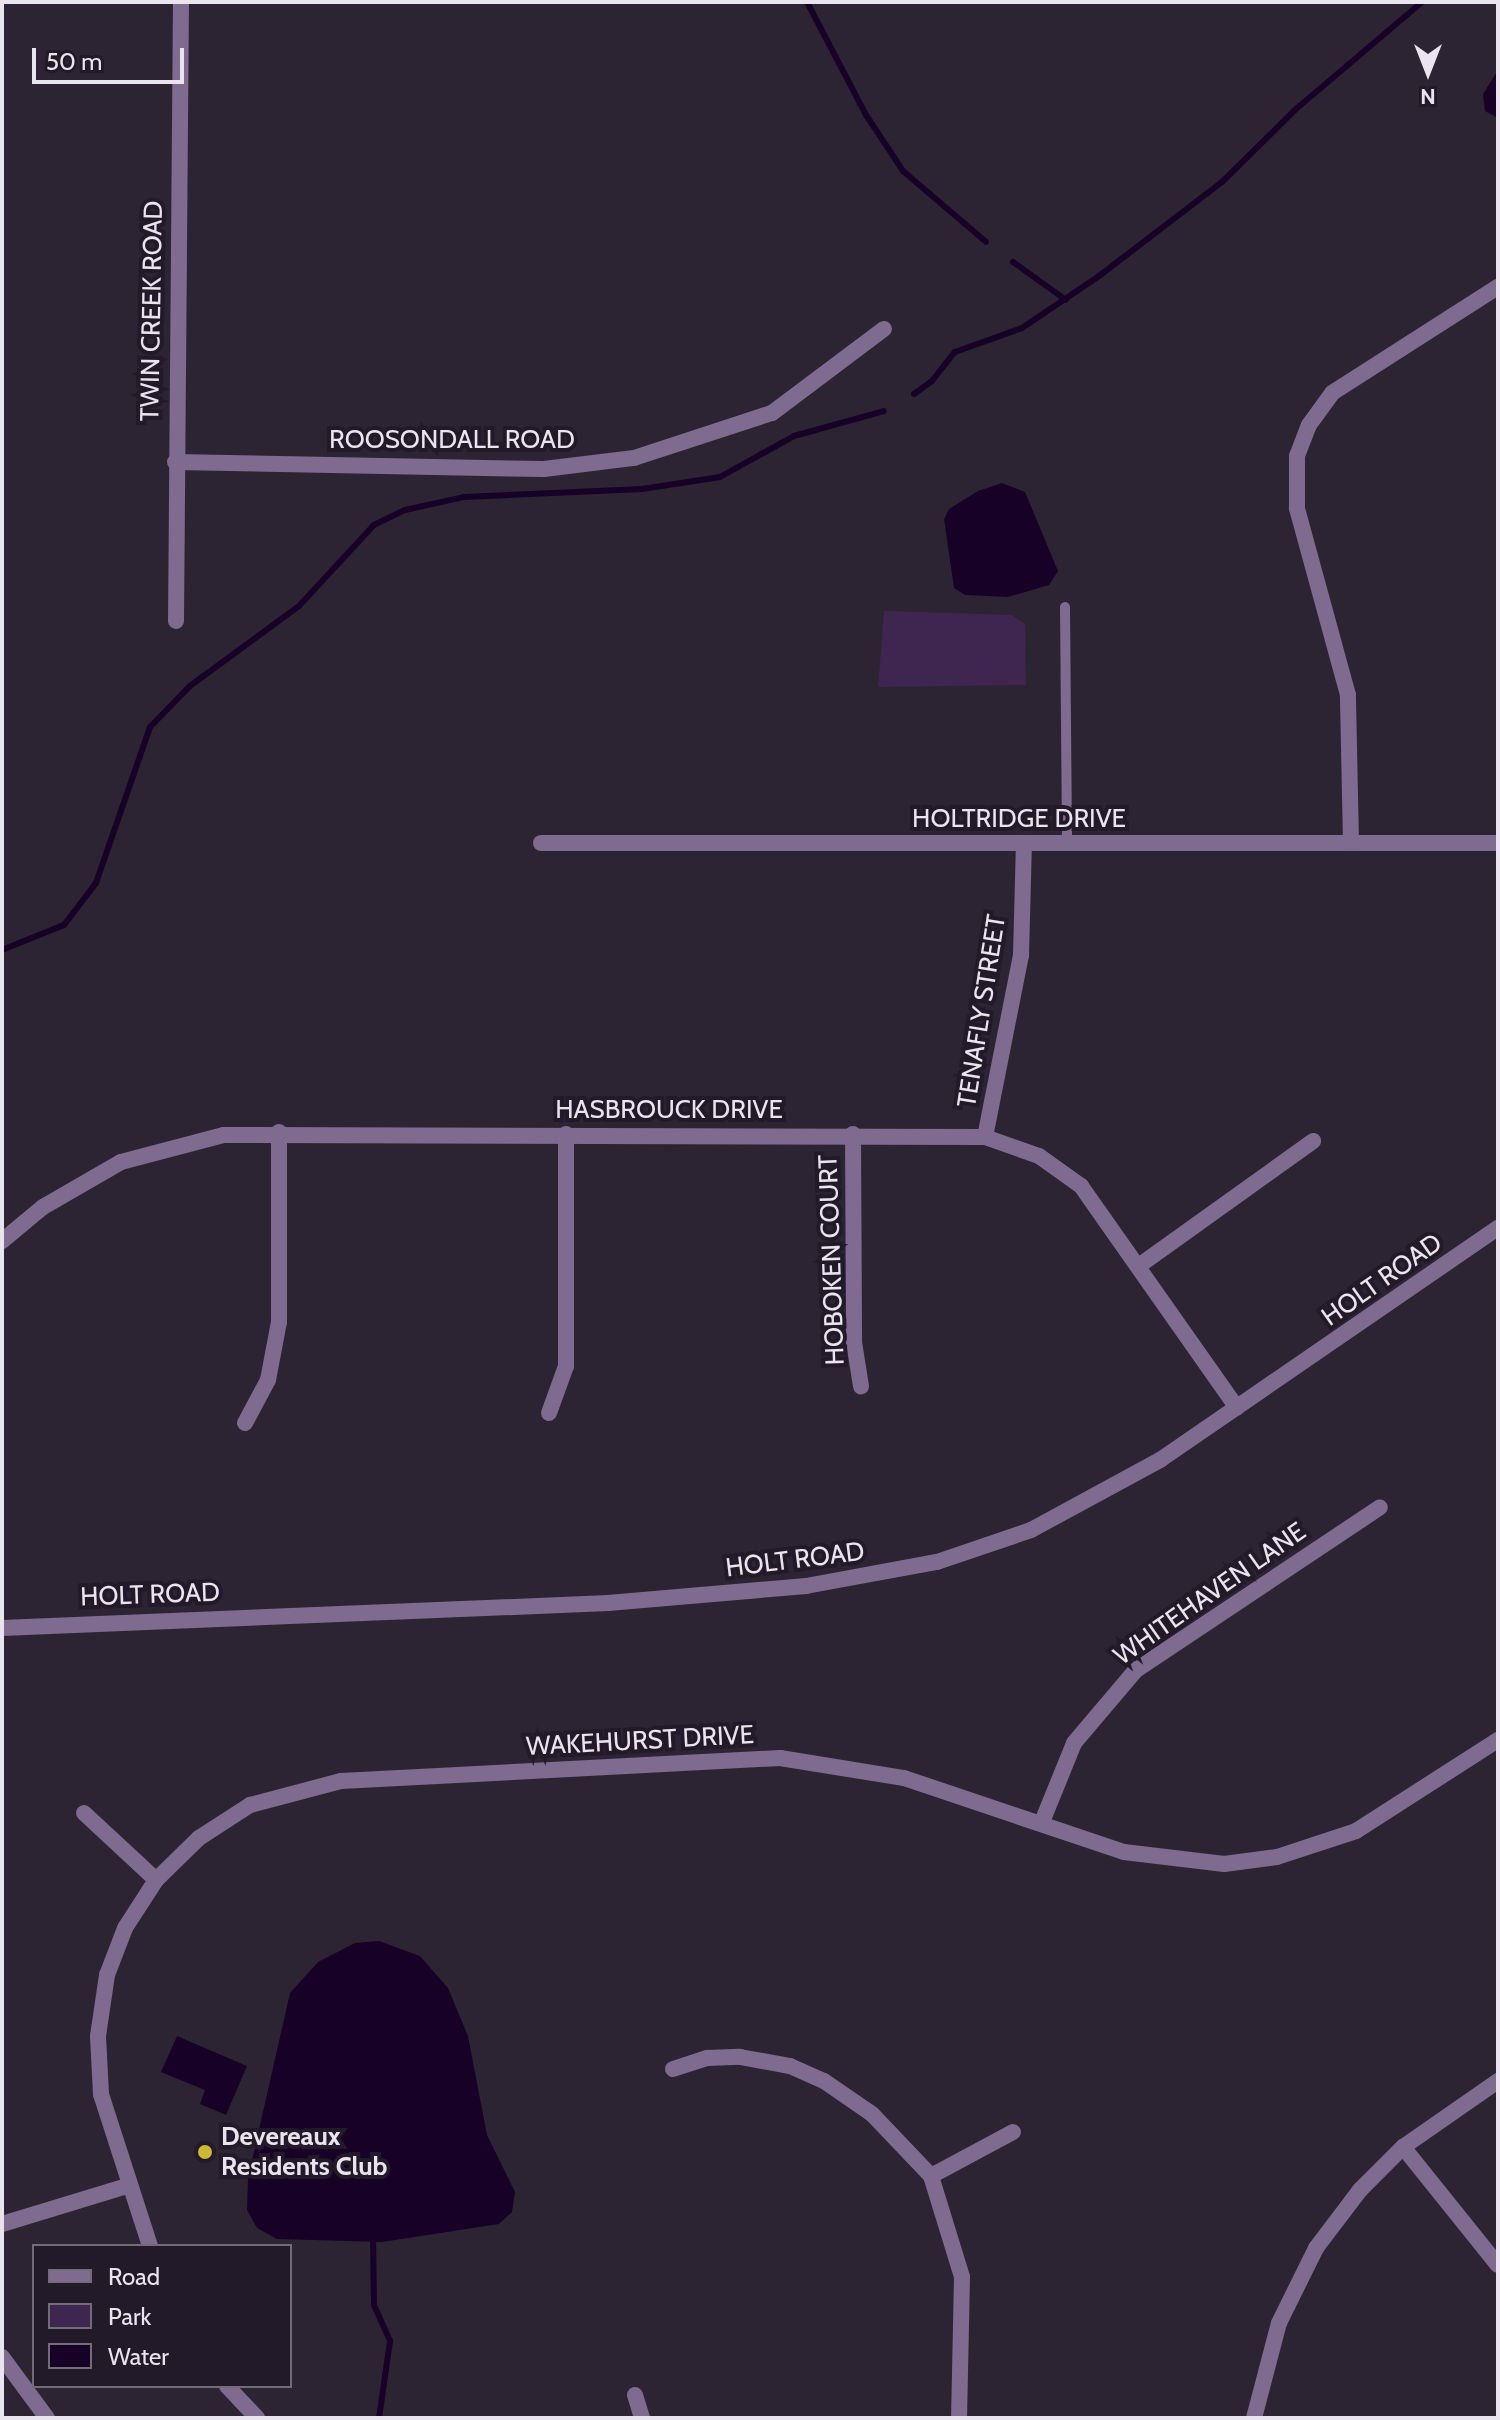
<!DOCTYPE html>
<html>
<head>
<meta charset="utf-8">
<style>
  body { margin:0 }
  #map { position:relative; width:1500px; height:2420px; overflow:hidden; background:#2d2433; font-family:Cabin,sans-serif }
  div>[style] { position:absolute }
  .green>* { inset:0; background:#3f2650 }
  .water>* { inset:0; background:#180126 }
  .stream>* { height:6px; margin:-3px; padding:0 3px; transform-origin:3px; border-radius:3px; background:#180126 }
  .service>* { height:10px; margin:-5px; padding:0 5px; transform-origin:5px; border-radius:5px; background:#7f6a90 }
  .minor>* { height:16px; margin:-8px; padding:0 8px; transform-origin:8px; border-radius:8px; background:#7f6a90 }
  .tertiary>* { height:16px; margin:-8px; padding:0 8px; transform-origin:8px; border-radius:8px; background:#7f6a90 }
  .dots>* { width:22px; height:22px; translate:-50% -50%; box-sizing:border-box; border:4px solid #231a29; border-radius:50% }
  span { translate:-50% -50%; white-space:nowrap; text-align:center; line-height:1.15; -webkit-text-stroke:8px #231a29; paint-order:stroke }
  .street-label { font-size:26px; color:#eae4ee }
  .poi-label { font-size:26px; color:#eae4ee; font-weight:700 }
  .left { translate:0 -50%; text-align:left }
  .frame { position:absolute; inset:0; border:4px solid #eae4ee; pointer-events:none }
  .legend { position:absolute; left:32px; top:2244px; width:260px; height:144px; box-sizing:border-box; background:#231a29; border:2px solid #736b78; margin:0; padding:10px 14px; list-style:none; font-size:24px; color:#eae4ee }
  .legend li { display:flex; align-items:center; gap:16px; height:40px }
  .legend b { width:40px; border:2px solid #736b78 }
  .north { position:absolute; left:1388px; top:32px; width:80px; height:80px; -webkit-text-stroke:6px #231a29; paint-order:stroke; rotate:180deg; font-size:22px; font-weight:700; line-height:32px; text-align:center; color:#eae4ee }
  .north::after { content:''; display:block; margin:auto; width:28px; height:36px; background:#eae4ee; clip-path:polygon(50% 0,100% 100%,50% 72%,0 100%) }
  .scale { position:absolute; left:32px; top:48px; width:152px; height:36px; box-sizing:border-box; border:4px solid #eae4ee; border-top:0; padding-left:10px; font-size:24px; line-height:28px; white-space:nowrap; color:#eae4ee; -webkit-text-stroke:6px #231a29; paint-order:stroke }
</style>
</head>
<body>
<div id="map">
  <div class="green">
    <div style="clip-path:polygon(884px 611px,1012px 615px,1025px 624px,1026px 685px,878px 687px)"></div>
  </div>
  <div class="water">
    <div style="clip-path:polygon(1498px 70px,1498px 118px,1485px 111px,1483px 94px)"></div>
    <div style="clip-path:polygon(1002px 483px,1025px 492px,1058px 571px,1049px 585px,1008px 597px,965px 595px,954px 588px,944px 519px,949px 509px,978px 491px)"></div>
    <div style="clip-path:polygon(379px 1941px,420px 1956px,448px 1988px,468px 2036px,487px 2135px,515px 2192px,512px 2212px,499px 2224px,382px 2242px,277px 2239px,257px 2228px,247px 2210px,248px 2178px,290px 1993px,318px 1962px,355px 1943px)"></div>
    <div style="clip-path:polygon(177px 2036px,247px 2066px,226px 2115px,200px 2104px,205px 2090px,161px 2072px)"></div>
  </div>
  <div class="stream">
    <div style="left:807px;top:2px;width:127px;rotate:62.4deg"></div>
    <div style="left:866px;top:115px;width:67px;rotate:56.5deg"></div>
    <div style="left:903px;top:171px;width:109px;rotate:40.5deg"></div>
    <div style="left:1013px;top:262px;width:65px;rotate:35.6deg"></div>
    <div style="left:914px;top:394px;width:22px;rotate:-36deg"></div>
    <div style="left:932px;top:381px;width:37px;rotate:-52deg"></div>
    <div style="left:955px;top:352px;width:71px;rotate:-19.7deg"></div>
    <div style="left:1022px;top:328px;width:93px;rotate:-34deg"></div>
    <div style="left:1099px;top:276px;width:155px;rotate:-37.4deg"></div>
    <div style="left:1222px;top:182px;width:104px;rotate:-44.6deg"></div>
    <div style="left:1296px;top:109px;width:165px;rotate:-40.3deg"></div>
    <div style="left:2px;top:950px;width:67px;rotate:-22deg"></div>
    <div style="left:64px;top:925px;width:53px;rotate:-52.7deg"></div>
    <div style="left:96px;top:883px;width:165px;rotate:-70.9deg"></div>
    <div style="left:150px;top:727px;width:57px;rotate:-45.7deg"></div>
    <div style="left:190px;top:686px;width:135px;rotate:-36.3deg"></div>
    <div style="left:299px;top:606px;width:110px;rotate:-47.2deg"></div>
    <div style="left:374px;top:525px;width:34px;rotate:-26deg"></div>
    <div style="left:405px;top:510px;width:60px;rotate:-12.4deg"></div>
    <div style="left:464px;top:497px;width:178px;rotate:-2.6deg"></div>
    <div style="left:642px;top:489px;width:79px;rotate:-8.7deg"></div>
    <div style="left:720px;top:477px;width:85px;rotate:-29deg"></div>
    <div style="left:794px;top:436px;width:93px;rotate:-15.5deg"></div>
    <div style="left:373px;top:2234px;width:71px;rotate:89.2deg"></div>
    <div style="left:374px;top:2305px;width:39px;rotate:66deg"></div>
    <div style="left:390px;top:2341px;width:78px;rotate:98.1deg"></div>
  </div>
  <div class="service">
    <div style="left:1065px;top:607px;width:236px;rotate:89.5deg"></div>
  </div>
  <div class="minor">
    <div style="left:175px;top:462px;width:369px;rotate:1.1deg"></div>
    <div style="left:544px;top:469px;width:91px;rotate:-7deg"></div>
    <div style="left:634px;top:458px;width:145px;rotate:-18.1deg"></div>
    <div style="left:772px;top:413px;width:140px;rotate:-36.9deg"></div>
    <div style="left:176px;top:621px;width:619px;rotate:-89.54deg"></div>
    <div style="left:541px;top:843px;width:957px"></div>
    <div style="left:1351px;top:843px;width:148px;rotate:-91.2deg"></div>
    <div style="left:1348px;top:695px;width:194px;rotate:-105.3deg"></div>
    <div style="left:1297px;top:508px;width:52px;rotate:-90deg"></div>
    <div style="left:1297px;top:456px;width:33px;rotate:-69deg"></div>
    <div style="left:1309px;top:425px;width:39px;rotate:-54deg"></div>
    <div style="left:1332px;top:393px;width:197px;rotate:-32.6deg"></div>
    <div style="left:853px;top:1134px;width:208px;rotate:89.7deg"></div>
    <div style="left:854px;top:1342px;width:45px;rotate:81deg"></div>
    <div style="left:985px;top:1137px;width:185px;rotate:-78.8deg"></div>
    <div style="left:1021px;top:956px;width:113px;rotate:-88.5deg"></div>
    <div style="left:2px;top:1241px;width:53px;rotate:-39.7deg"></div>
    <div style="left:43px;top:1207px;width:90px;rotate:-30deg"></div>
    <div style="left:121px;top:1162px;width:106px;rotate:-14.7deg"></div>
    <div style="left:224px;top:1135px;width:761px;rotate:0.15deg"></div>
    <div style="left:985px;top:1137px;width:57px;rotate:19.4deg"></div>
    <div style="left:1039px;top:1156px;width:52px;rotate:35.5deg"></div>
    <div style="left:1081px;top:1186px;width:271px;rotate:54.9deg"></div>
    <div style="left:1140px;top:1265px;width:213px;rotate:-35.6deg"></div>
    <div style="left:549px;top:1413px;width:50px;rotate:-70.1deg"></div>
    <div style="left:566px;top:1366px;width:232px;rotate:-90deg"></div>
    <div style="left:245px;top:1423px;width:49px;rotate:-61.9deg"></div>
    <div style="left:268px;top:1380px;width:59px;rotate:-79.3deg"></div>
    <div style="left:279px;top:1322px;width:190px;rotate:-90deg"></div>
    <div style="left:84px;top:1813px;width:98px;rotate:42.9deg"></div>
    <div style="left:1042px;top:1822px;width:85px;rotate:-67.9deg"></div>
    <div style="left:1074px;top:1743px;width:96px;rotate:-49.7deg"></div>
    <div style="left:1136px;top:1670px;width:293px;rotate:-33.7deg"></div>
    <div style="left:673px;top:2069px;width:36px;rotate:-18deg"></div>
    <div style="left:707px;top:2058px;width:33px;rotate:-2deg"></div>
    <div style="left:740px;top:2057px;width:51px;rotate:10.2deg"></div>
    <div style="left:790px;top:2066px;width:37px;rotate:24deg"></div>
    <div style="left:824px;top:2081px;width:58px;rotate:34.5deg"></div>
    <div style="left:872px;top:2114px;width:86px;rotate:46.4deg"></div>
    <div style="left:931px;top:2176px;width:106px;rotate:72.9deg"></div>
    <div style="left:962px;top:2277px;width:141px;rotate:91.2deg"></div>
    <div style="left:1403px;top:2147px;width:151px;rotate:51.2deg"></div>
    <div style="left:931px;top:2176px;width:93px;rotate:-28.2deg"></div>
    <div style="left:2px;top:2224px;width:131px;rotate:-16.9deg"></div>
    <div style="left:150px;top:2246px;width:160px;rotate:-107.9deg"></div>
    <div style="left:101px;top:2094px;width:58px;rotate:-93deg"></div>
    <div style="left:98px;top:2036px;width:62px;rotate:-81.6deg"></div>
    <div style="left:107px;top:1975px;width:50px;rotate:-69deg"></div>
    <div style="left:125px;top:1928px;width:57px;rotate:-57.1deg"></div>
    <div style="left:156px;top:1880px;width:60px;rotate:-44.3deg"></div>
    <div style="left:199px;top:1838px;width:61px;rotate:-32.9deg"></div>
    <div style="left:250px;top:1805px;width:94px;rotate:-14.8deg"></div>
    <div style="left:341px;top:1781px;width:440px;rotate:-3deg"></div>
    <div style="left:780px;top:1758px;width:126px;rotate:9.2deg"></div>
    <div style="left:904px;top:1778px;width:232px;rotate:18.6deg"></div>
    <div style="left:1124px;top:1852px;width:101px;rotate:6.8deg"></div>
    <div style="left:1224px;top:1864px;width:53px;rotate:-7.5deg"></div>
    <div style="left:1277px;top:1857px;width:83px;rotate:-18.2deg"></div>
    <div style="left:1356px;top:1831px;width:169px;rotate:-32.7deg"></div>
    <div style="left:227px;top:2386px;width:44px;rotate:46.8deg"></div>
    <div style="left:635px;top:2395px;width:24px;rotate:73deg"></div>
    <div style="left:1254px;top:2418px;width:98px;rotate:-75.3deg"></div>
    <div style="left:1279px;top:2323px;width:84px;rotate:-63.7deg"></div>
    <div style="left:1316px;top:2248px;width:73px;rotate:-52.8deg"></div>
    <div style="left:1360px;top:2190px;width:61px;rotate:-45deg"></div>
    <div style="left:1403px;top:2147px;width:116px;rotate:-34.8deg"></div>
  </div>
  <div class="tertiary">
    <div style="left:2px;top:1628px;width:607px;rotate:-2.36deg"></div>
    <div style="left:608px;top:1603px;width:199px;rotate:-4.9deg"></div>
    <div style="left:806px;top:1586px;width:133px;rotate:-10.4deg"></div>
    <div style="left:937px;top:1562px;width:99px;rotate:-18.8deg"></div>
    <div style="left:1031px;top:1530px;width:147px;rotate:-28.5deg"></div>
    <div style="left:1160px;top:1460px;width:410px;rotate:-34.5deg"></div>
    <div style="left:2px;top:2357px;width:76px;rotate:53.6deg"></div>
  </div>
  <div class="dots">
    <div style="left:205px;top:2152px;background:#cdb938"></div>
  </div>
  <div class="street-label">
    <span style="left:152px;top:311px;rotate:-89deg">TWIN CREEK ROAD</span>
    <span style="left:452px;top:440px">ROOSONDALL ROAD</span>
    <span style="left:1019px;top:819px">HOLTRIDGE DRIVE</span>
    <span style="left:982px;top:1011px;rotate:-81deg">TENAFLY STREET</span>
    <span style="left:669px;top:1110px">HASBROUCK DRIVE</span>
    <span style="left:832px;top:1260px;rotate:-92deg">HOBOKEN COURT</span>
    <span style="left:1382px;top:1280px;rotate:-35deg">HOLT ROAD</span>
    <span style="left:795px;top:1560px;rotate:-7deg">HOLT ROAD</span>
    <span style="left:1210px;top:1594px;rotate:-35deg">WHITEHAVEN LANE</span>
    <span style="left:150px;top:1595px;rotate:-2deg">HOLT ROAD</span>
    <span style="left:640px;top:1741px;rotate:-3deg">WAKEHURST DRIVE</span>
  </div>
  <div class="poi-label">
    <span class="left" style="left:221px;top:2152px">Devereaux<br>Residents Club</span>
  </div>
  <div class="frame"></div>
  <ul class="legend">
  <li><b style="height:10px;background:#7f6a90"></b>Road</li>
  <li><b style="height:22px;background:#3f2650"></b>Park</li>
  <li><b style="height:22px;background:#180126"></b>Water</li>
  </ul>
  <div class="north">N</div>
  <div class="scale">50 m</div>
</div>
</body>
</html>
